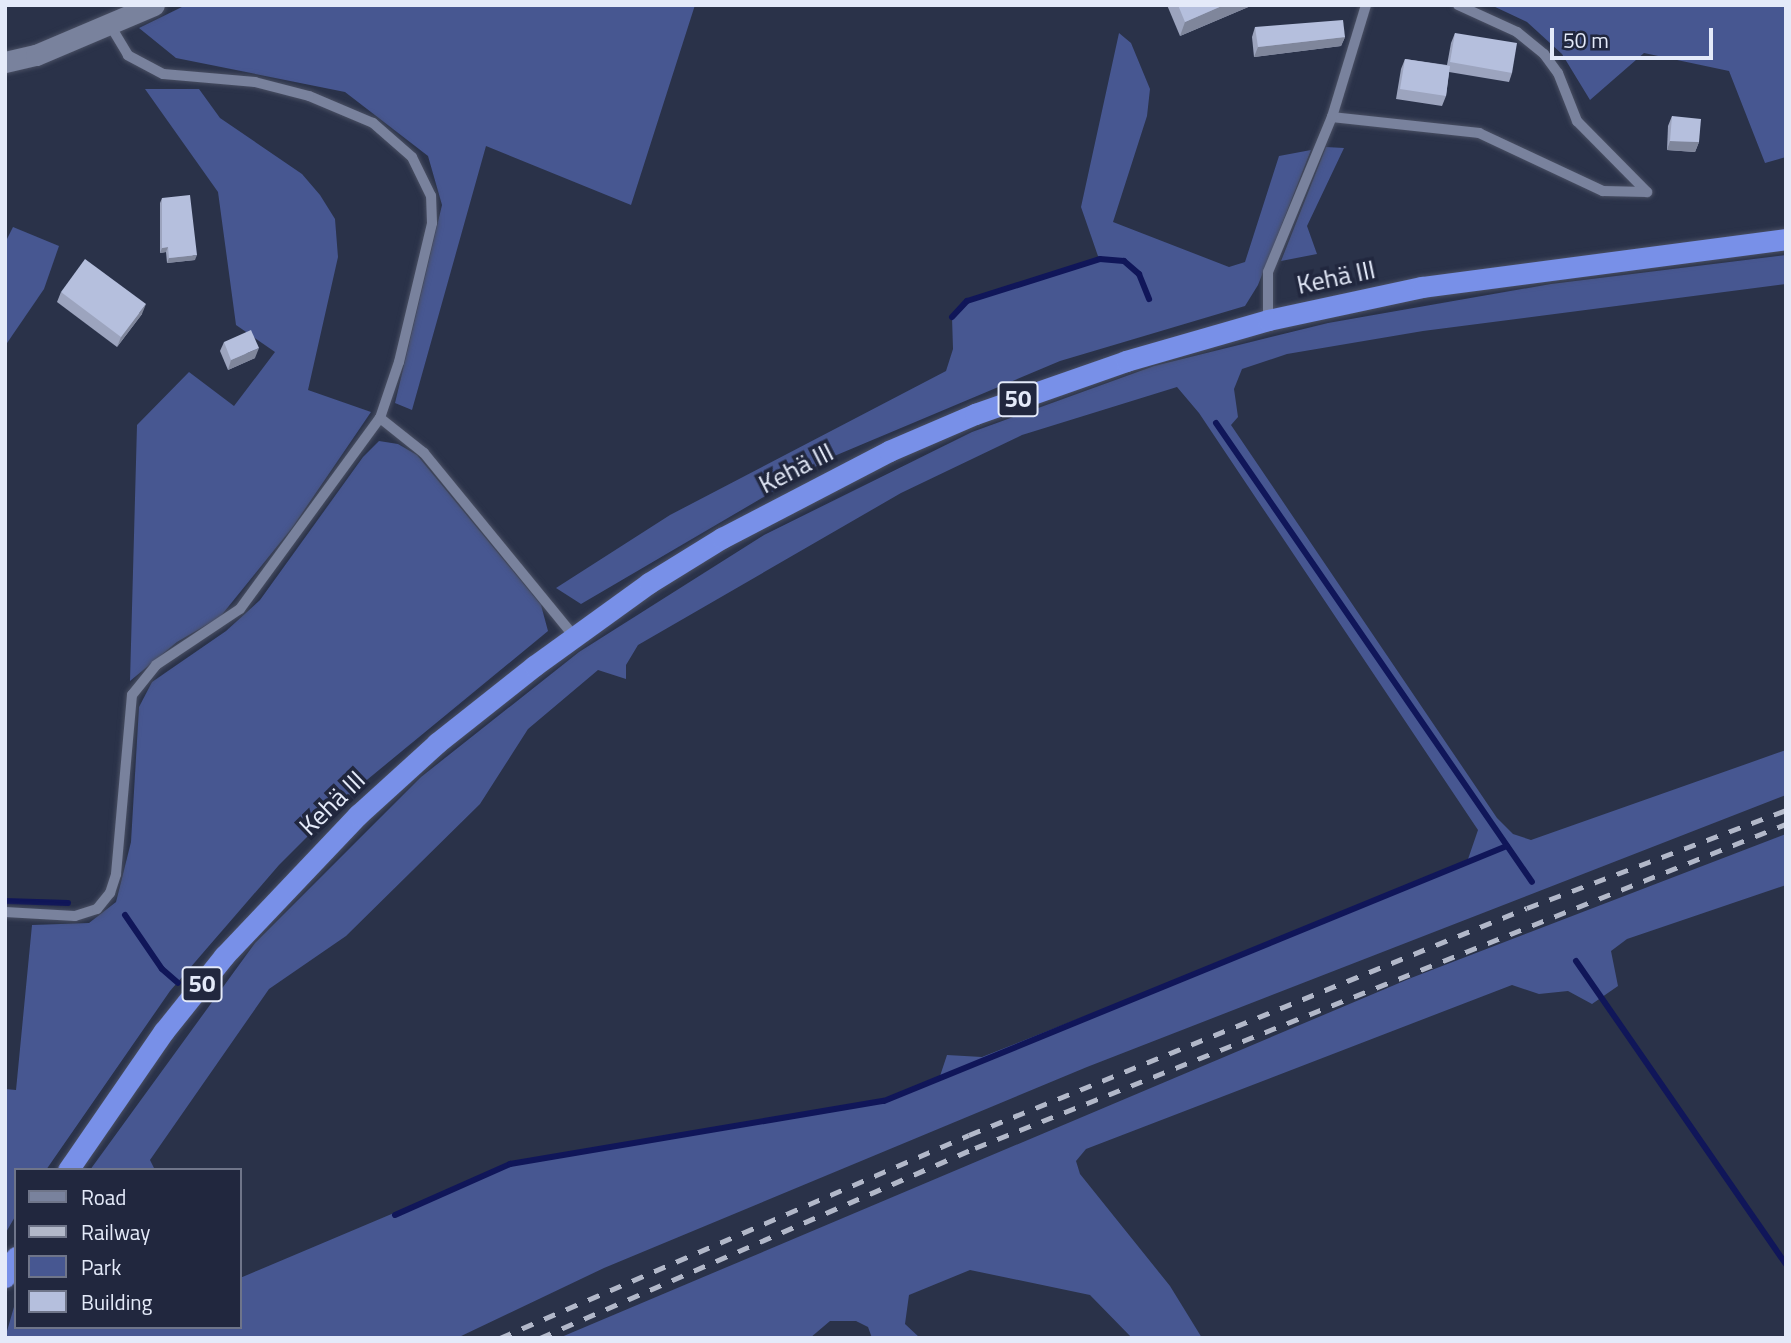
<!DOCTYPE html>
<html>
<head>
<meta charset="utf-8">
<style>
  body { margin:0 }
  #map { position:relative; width:1791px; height:1343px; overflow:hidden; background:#2a3249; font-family:"Titillium Web",sans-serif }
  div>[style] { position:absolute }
  .green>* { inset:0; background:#475791 }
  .stream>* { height:6px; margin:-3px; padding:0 3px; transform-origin:3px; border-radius:3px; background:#101659 }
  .roads { filter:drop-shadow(0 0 2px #494f63) drop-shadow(0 0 2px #494f63) }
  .service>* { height:10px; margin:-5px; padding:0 5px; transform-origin:5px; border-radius:5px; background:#79829d }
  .tertiary>* { height:21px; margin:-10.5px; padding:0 10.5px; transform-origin:10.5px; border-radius:10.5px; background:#79829d }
  .trunk>* { height:21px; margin:-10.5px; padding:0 10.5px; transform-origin:10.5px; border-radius:10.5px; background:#7890e8 }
  .rail>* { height:5px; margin-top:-2.5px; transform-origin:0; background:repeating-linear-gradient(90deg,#b2b8c9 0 12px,transparent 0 24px) }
  .wall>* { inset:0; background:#9ca4be }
  .shaded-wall>* { inset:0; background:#7f869b }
  .building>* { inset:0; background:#b5bfdd }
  span { translate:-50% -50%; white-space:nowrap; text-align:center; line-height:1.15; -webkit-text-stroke:7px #21273e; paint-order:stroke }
  .shield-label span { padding:2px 5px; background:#21273e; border:2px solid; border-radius:5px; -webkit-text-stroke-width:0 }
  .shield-label { font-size:24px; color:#e4eaf9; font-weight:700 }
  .street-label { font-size:26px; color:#e4eaf9 }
  .frame { position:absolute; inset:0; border:7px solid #e4eaf9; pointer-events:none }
  .legend { position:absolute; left:14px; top:1168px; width:228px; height:161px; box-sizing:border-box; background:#21273e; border:2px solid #6f7589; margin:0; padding:9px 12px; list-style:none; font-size:21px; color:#e4eaf9 }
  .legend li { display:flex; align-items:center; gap:14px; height:35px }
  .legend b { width:35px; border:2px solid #6f7589 }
  .scale { position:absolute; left:1550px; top:28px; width:163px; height:32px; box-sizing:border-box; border:4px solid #e4eaf9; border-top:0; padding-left:9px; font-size:21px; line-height:24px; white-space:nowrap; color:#e4eaf9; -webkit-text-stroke:5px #21273e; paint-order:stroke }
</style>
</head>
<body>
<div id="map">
  <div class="green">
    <div style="clip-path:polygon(186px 5px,695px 5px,631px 205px,486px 146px,412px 410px,395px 403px,442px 205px,428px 156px,345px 92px,176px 58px,139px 28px)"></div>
    <div style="clip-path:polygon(1491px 5px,1786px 5px,1786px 157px,1765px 163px,1729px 71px,1644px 53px,1590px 100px,1562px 54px,1527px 22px)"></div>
    <div style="clip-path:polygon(1119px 33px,1131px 43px,1150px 89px,1147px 116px,1113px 222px,1229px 267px,1245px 262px,1279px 156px,1311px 150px,1258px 285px,1245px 306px,1060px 361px,832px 457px,581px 604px,556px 588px,670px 515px,946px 371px,953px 349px,952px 317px,967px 301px,1099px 259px,1081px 207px)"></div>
    <div style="clip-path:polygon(145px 89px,199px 89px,220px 118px,302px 174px,320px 195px,335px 219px,338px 257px,308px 390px,371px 412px,292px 528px,220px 617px,177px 642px,130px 681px,137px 425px,189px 372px,234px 406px,275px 352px,236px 325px,218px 192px)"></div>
    <div style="clip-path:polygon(1326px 147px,1344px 148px,1307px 226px,1317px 254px,1281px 261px)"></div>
    <div style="clip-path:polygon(13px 227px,59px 246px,44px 289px,5px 346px,5px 243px)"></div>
    <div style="clip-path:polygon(1786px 255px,1786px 284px,1423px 331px,1287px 354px,1242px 369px,1234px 389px,1238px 417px,1231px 425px,1497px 818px,1513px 834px,1531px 840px,1786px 750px,1786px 795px,1087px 1067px,604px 1268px,457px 1338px,5px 1338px,16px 1300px,16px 1327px,240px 1327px,240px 1278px,510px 1164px,884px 1101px,940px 1076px,947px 1055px,982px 1057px,1466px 865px,1478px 830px,1199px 413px,1177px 387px,1022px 435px,901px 493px,638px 645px,626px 665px,626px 679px,598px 670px,528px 729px,480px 804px,346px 936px,269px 989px,150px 1160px,155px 1170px,90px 1170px,255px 943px,421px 777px,579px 652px,764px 535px,972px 432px,1154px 366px,1328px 323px,1551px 284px)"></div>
    <div style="clip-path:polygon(379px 441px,398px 444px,417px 455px,541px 605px,548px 631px,351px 793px,279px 865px,170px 991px,46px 1170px,16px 1170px,16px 1215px,5px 1234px,5px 1089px,16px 1090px,32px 925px,89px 923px,116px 902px,131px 842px,139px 707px,152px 682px,226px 631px,260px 600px,363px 457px)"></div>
    <div style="clip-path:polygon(1786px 834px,1786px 885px,1627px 939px,1611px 951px,1618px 986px,1592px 1004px,1568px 991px,1539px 994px,1512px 985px,1086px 1149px,1076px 1161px,1080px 1174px,1170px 1286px,1202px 1338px,1132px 1338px,1090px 1295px,970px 1270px,909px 1295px,905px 1324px,920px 1338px,872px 1338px,868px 1327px,856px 1321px,830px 1321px,810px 1338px,559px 1338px,1411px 978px)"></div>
  </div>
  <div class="stream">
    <div style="left:952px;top:317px;width:22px;rotate:-47deg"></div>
    <div style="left:967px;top:301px;width:139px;rotate:-17.5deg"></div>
    <div style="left:1100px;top:259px;width:24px;rotate:5deg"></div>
    <div style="left:1124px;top:261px;width:20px;rotate:41deg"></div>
    <div style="left:1139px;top:274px;width:27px;rotate:68deg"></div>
    <div style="left:1216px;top:423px;width:557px;rotate:55.45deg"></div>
    <div style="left:5px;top:901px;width:63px;rotate:1.8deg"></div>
    <div style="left:125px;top:915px;width:65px;rotate:55.6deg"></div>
    <div style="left:162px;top:969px;width:21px;rotate:41deg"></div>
    <div style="left:1576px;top:961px;width:369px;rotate:55.3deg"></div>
    <div style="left:395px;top:1215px;width:126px;rotate:-23.9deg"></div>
    <div style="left:510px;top:1164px;width:379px;rotate:-9.6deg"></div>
    <div style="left:884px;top:1101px;width:673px;rotate:-22.26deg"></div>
  </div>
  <div class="roads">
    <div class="service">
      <div style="left:1458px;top:5px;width:65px;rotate:24.6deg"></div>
      <div style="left:1517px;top:32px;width:35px;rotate:39deg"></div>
      <div style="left:1544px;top:54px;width:24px;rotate:54deg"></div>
      <div style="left:1558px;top:73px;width:52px;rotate:68.4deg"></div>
      <div style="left:1577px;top:121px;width:100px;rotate:45.4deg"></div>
      <div style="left:1332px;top:117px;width:148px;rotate:6.2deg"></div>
      <div style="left:1479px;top:133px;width:137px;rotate:25.1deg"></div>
      <div style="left:1603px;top:191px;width:44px;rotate:1.3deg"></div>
      <div style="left:1268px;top:320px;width:48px;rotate:-90deg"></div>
      <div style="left:1268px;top:272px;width:168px;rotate:-67.6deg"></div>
      <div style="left:1332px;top:117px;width:117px;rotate:-73.1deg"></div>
      <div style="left:380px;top:418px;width:56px;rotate:38.5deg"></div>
      <div style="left:424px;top:453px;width:237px;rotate:50.7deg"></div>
      <div style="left:5px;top:912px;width:70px;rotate:3.3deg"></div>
      <div style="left:75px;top:916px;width:23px;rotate:-18deg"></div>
      <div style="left:97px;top:909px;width:21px;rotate:-51deg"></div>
      <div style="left:110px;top:893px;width:20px;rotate:-72deg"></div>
      <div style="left:116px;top:874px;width:180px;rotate:-84.9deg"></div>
      <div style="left:132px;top:695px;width:38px;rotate:-51deg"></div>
      <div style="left:156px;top:665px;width:101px;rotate:-33.7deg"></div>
      <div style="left:240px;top:609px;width:237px;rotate:-53.8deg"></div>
      <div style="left:380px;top:418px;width:59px;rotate:-71.3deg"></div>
      <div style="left:399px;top:362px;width:143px;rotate:-76.6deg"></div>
      <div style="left:432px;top:223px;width:27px;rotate:-92deg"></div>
      <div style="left:431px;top:196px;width:43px;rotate:-116deg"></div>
      <div style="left:412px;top:157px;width:52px;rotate:-138.9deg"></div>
      <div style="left:373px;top:123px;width:69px;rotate:-157.1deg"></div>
      <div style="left:309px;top:96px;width:56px;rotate:-165.5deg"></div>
      <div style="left:255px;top:82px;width:92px;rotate:-175deg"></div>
      <div style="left:163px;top:74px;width:40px;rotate:-152deg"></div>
      <div style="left:128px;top:55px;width:35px;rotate:-121deg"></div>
    </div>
    <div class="tertiary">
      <div style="left:5px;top:62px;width:32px;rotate:-13deg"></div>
      <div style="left:36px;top:55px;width:128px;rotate:-23deg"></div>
    </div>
    <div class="trunk">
      <div style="left:68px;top:1170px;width:169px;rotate:-55.4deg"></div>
      <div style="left:164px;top:1031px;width:96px;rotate:-51.3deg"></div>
      <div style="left:224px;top:956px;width:195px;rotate:-46.5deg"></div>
      <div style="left:358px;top:815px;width:107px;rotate:-42.3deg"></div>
      <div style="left:437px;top:743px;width:124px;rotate:-38.4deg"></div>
      <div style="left:534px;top:666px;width:142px;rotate:-35.8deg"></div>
      <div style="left:649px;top:583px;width:86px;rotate:-31.7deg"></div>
      <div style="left:722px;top:538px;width:188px;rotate:-27.5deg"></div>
      <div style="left:889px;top:451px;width:94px;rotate:-23.3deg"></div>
      <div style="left:975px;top:414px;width:160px;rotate:-19.3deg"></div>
      <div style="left:1126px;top:361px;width:148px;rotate:-16.1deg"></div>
      <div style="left:1268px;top:320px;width:157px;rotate:-12.1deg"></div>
      <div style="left:1422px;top:287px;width:367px;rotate:-7.5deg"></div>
      <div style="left:5px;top:1277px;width:23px;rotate:-61deg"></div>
    </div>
  </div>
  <div class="rail">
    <div style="left:500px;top:1338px;width:511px;rotate:-23.4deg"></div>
    <div style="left:969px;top:1135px;width:602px;rotate:-22.14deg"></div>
    <div style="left:1527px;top:908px;width:277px;rotate:-20.7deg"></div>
    <div style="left:540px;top:1338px;width:475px;rotate:-23.6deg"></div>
    <div style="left:975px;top:1148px;width:873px;rotate:-21.78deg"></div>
  </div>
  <div class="wall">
    <div style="clip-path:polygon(1167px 5px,1253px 5px,1180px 36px)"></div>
    <div style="clip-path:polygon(1255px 27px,1345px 37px,1341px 46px,1254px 57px,1252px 37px)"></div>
    <div style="clip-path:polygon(1455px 33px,1512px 73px,1509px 82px,1449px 72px,1446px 96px,1442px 106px,1396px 99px,1401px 69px,1405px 59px,1447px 65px,1451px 43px)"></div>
    <div style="clip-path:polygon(1672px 116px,1699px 142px,1695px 152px,1667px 150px,1668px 126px)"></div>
    <div style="clip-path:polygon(162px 198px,195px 260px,167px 263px,166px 252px,160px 253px,160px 203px)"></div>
    <div style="clip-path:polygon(61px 292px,142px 314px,117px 347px,57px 302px)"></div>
    <div style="clip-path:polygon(224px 342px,255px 358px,228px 370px,220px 351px)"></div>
  </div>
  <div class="shaded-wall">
    <div style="clip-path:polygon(1224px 5px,1253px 5px,1180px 36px,1185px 22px)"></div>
    <div style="clip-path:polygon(1345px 37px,1341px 46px,1254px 57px,1258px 47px)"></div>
    <div style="clip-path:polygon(1670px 141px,1699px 142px,1695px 152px,1667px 150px)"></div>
    <div style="clip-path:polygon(168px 247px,166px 252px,160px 253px,162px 248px)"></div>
    <div style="clip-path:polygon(197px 255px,195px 260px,167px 263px,169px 258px)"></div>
    <div style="clip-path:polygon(146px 304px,142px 314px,117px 347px,121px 337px)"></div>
    <div style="clip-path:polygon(259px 348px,255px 358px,228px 370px,231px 360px)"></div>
  </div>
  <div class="building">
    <div style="clip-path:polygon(1178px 5px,1224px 5px,1185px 22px)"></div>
    <div style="clip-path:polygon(1343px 20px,1345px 37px,1258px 47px,1255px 27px)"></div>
    <div style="clip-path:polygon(1455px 33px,1517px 43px,1512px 73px,1450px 62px)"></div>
    <div style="clip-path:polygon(1405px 59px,1450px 66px,1446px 96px,1400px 89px)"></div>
    <div style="clip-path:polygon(1672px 116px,1701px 119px,1699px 142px,1670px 141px)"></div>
    <div style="clip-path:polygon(190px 195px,197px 255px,169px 258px,168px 247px,162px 248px,162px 198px)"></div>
    <div style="clip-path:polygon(85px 259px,146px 304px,121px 337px,61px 292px)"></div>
    <div style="clip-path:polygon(251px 330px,259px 348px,231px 360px,224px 342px)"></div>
  </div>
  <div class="shield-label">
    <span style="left:1018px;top:399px">50</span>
    <span style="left:202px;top:984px">50</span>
  </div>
  <div class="street-label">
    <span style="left:1336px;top:277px;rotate:-12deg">Kehä III</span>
    <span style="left:796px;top:468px;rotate:-27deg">Kehä III</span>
    <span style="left:332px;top:803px;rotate:-44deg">Kehä III</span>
  </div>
  <div class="frame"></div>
  <ul class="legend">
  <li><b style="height:9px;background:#79829d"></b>Road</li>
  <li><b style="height:9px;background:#b2b8c9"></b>Railway</li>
  <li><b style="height:19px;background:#475791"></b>Park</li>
  <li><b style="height:19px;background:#b5bfdd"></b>Building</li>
  </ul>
  <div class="scale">50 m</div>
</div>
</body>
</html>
